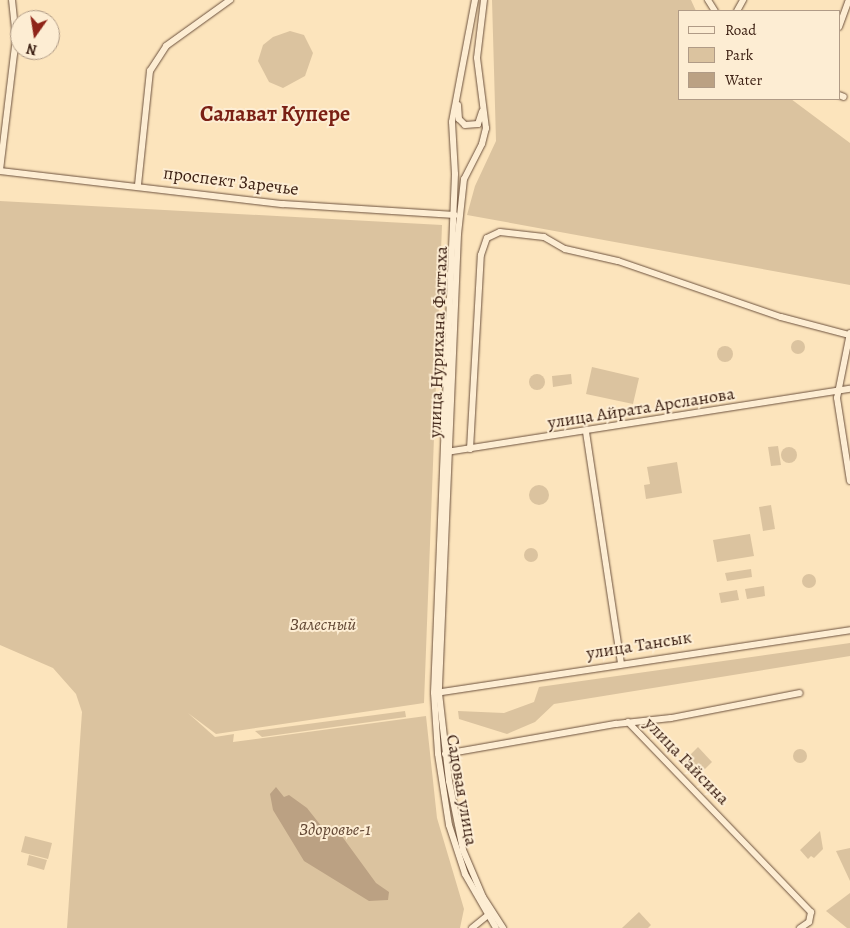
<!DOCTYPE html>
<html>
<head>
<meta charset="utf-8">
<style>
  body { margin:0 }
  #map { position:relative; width:850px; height:928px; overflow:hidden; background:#fce4bc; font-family:Alegreya,serif }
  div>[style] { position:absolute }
  .green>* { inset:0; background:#dbc39f }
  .round { border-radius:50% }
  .water>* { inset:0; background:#bba183 }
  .roads { filter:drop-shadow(0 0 1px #6c513d) drop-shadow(0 0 1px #6c513d) }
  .minor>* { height:6px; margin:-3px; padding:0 3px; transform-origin:3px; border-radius:3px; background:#fdedd3 }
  span { translate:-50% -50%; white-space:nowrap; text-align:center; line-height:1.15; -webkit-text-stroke:4px #fdedd3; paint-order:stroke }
  .street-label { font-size:18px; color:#3c2013 }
  .park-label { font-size:18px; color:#644936; font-style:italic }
  .district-label { font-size:22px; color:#7a1f14; font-weight:700 }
  .legend { position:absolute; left:678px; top:10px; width:162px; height:90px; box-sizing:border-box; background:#fdedd3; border:1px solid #b09b86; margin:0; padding:6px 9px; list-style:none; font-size:15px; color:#3c2013 }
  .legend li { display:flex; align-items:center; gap:10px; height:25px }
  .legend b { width:25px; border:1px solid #b09b86 }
  .north { position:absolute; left:10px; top:10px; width:50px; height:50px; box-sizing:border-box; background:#fdedd3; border:1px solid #b09b86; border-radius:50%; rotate:193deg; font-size:14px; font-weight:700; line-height:20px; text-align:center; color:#3c2013 }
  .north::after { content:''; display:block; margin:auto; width:18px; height:22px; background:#8f2418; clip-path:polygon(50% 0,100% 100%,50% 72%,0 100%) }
</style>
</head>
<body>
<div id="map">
  <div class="green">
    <div style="clip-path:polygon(492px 0,691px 0,696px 11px,679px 11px,679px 99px,791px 99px,850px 143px,850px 285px,467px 215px,475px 186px,496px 141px)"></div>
    <div style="clip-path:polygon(290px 31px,304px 35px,313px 53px,305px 76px,283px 88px,269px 82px,258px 61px,263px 45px,273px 37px)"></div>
    <div style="clip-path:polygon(0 201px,442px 225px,424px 703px,216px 734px,188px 713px,215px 737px,234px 734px,233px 742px,426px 716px,437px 818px,464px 909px,460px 928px,67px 928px,82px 712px,76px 694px,53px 668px,0 645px)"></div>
    <div class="round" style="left:791px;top:340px;width:14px;height:14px"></div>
    <div class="round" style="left:717px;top:346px;width:16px;height:16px"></div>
    <div style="clip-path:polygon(592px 367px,639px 378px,633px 404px,586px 394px)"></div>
    <div style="clip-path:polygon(571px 374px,572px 384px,553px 387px,552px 376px)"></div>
    <div class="round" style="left:529px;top:374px;width:16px;height:16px"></div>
    <div style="clip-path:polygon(778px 446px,781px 465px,771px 466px,768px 447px)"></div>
    <div class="round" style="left:781px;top:447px;width:16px;height:16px"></div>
    <div style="clip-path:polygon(677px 462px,682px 493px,646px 499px,644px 485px,650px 484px,647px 467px)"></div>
    <div class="round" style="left:529px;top:485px;width:20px;height:20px"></div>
    <div style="clip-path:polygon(771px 505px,775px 529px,763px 531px,759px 507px)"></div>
    <div style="clip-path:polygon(750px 534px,754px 556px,717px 562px,713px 540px)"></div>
    <div class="round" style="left:524px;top:548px;width:14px;height:14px"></div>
    <div style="clip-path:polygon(751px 569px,752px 577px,727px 581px,725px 573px)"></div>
    <div class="round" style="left:802px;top:574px;width:14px;height:14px"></div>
    <div style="clip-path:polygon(764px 586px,765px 596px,747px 599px,745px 589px)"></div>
    <div style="clip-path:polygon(737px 590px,739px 600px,721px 603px,719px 593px)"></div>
    <div style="clip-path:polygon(850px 643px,850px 656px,554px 704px,535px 722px,507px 734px,459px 719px,458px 711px,504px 713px,534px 702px,539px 687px)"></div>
    <div style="clip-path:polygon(405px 711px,406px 717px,262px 737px,255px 731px)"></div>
    <div style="clip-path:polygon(698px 747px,712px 762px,699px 775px,684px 761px)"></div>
    <div class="round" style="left:793px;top:749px;width:14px;height:14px"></div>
    <div style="clip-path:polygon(820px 831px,823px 849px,814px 858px,811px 856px,808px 859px,800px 850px)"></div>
    <div style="clip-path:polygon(25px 836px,52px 843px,48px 859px,21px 852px)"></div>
    <div style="clip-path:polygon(850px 848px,850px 881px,836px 851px)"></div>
    <div style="clip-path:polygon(29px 855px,47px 860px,44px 870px,27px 865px)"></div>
    <div style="clip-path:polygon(850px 893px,850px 928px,847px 928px,826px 911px)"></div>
    <div style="clip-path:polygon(639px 912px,651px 925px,648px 928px,622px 928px)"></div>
  </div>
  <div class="water">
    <div style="clip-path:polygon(276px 787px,284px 797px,289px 795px,307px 808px,322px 827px,333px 829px,341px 835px,376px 883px,389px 892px,388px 900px,369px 901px,304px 861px,273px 810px,270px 794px)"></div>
  </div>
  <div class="roads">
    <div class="minor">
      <div style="left:475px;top:0;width:124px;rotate:100.7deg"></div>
      <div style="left:452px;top:122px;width:52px;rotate:86.7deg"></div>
      <div style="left:455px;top:174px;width:519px;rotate:92.32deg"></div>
      <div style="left:434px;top:693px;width:61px;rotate:86.2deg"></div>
      <div style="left:438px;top:754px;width:72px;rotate:81.2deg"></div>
      <div style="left:449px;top:825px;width:52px;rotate:71.9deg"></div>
      <div style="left:465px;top:874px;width:62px;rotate:60.1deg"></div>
      <div style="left:484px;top:0;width:58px;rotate:96.9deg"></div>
      <div style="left:477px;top:58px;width:71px;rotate:82.7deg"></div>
      <div style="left:486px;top:128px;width:16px;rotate:104deg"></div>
      <div style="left:482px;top:144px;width:39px;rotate:117deg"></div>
      <div style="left:464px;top:179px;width:55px;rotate:96.2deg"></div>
      <div style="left:458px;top:234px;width:459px;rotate:92.4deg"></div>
      <div style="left:439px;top:693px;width:89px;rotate:83.5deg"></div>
      <div style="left:449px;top:781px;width:70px;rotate:78.5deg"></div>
      <div style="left:463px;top:850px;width:51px;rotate:66.9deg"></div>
      <div style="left:483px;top:897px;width:37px;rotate:57deg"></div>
      <div style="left:708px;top:0;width:13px;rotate:58deg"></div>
      <div style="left:737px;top:11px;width:13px;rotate:-61deg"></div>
      <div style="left:839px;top:27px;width:29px;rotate:-70deg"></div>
      <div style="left:839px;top:95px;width:5px;rotate:22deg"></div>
      <div style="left:458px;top:105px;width:14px;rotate:86deg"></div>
      <div style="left:459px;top:119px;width:8px;rotate:45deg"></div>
      <div style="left:465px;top:125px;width:13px;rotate:-4deg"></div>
      <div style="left:478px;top:124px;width:13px;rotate:-72deg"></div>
      <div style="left:0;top:170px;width:133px;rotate:-83.1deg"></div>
      <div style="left:16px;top:38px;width:38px;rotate:-96deg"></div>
      <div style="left:0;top:171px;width:285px;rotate:6.7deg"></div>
      <div style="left:283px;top:204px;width:172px;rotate:3.7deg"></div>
      <div style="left:138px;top:185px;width:115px;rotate:-84deg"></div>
      <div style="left:150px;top:71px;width:30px;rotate:-57deg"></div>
      <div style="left:166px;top:46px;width:79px;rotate:-35.7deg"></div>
      <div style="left:850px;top:333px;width:66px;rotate:101.3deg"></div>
      <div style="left:837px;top:398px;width:84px;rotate:81.1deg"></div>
      <div style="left:586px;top:432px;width:234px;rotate:81.4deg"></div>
      <div style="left:470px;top:449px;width:194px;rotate:-86.8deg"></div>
      <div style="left:481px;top:255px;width:18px;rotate:-71deg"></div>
      <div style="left:487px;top:238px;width:14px;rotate:-25deg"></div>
      <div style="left:500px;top:232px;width:44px;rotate:6.5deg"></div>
      <div style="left:544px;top:237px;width:24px;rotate:30deg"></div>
      <div style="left:565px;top:249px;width:54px;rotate:12.8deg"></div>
      <div style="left:618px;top:261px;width:172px;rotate:19deg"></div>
      <div style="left:781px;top:317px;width:70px;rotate:14.8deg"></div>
      <div style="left:446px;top:452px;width:409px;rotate:-8.9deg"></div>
      <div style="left:435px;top:693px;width:420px;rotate:-8.6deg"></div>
      <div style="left:628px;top:722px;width:264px;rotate:46.1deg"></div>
      <div style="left:811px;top:912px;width:10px;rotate:101deg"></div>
      <div style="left:809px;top:922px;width:11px;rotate:146deg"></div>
      <div style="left:445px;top:754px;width:174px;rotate:-10deg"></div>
      <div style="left:616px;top:724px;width:55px;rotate:-6.2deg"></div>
      <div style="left:671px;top:718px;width:131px;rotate:-11deg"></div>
      <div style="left:472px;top:928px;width:21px;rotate:-39deg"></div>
    </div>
  </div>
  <div class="street-label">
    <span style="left:231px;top:181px;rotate:7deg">проспект Заречье</span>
    <span style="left:438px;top:342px;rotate:-88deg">улица Нурихана Фаттаха</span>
    <span style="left:641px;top:408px;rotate:-9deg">улица Айрата Арсланова</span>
    <span style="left:639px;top:645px;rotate:-9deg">улица Тансык</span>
    <span style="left:687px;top:761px;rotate:46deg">улица Гайсина</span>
    <span style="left:462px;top:790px;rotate:80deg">Садовая улица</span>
  </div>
  <div class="park-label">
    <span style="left:323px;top:624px">Залесный</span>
    <span style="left:335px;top:829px">Здоровье-1</span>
  </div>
  <div class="district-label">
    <span style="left:275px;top:115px">Салават Купере</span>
  </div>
  <ul class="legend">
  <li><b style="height:6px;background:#fdedd3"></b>Road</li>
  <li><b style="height:14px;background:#dbc39f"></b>Park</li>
  <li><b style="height:14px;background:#bba183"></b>Water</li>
  </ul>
  <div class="north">N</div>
</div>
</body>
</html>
